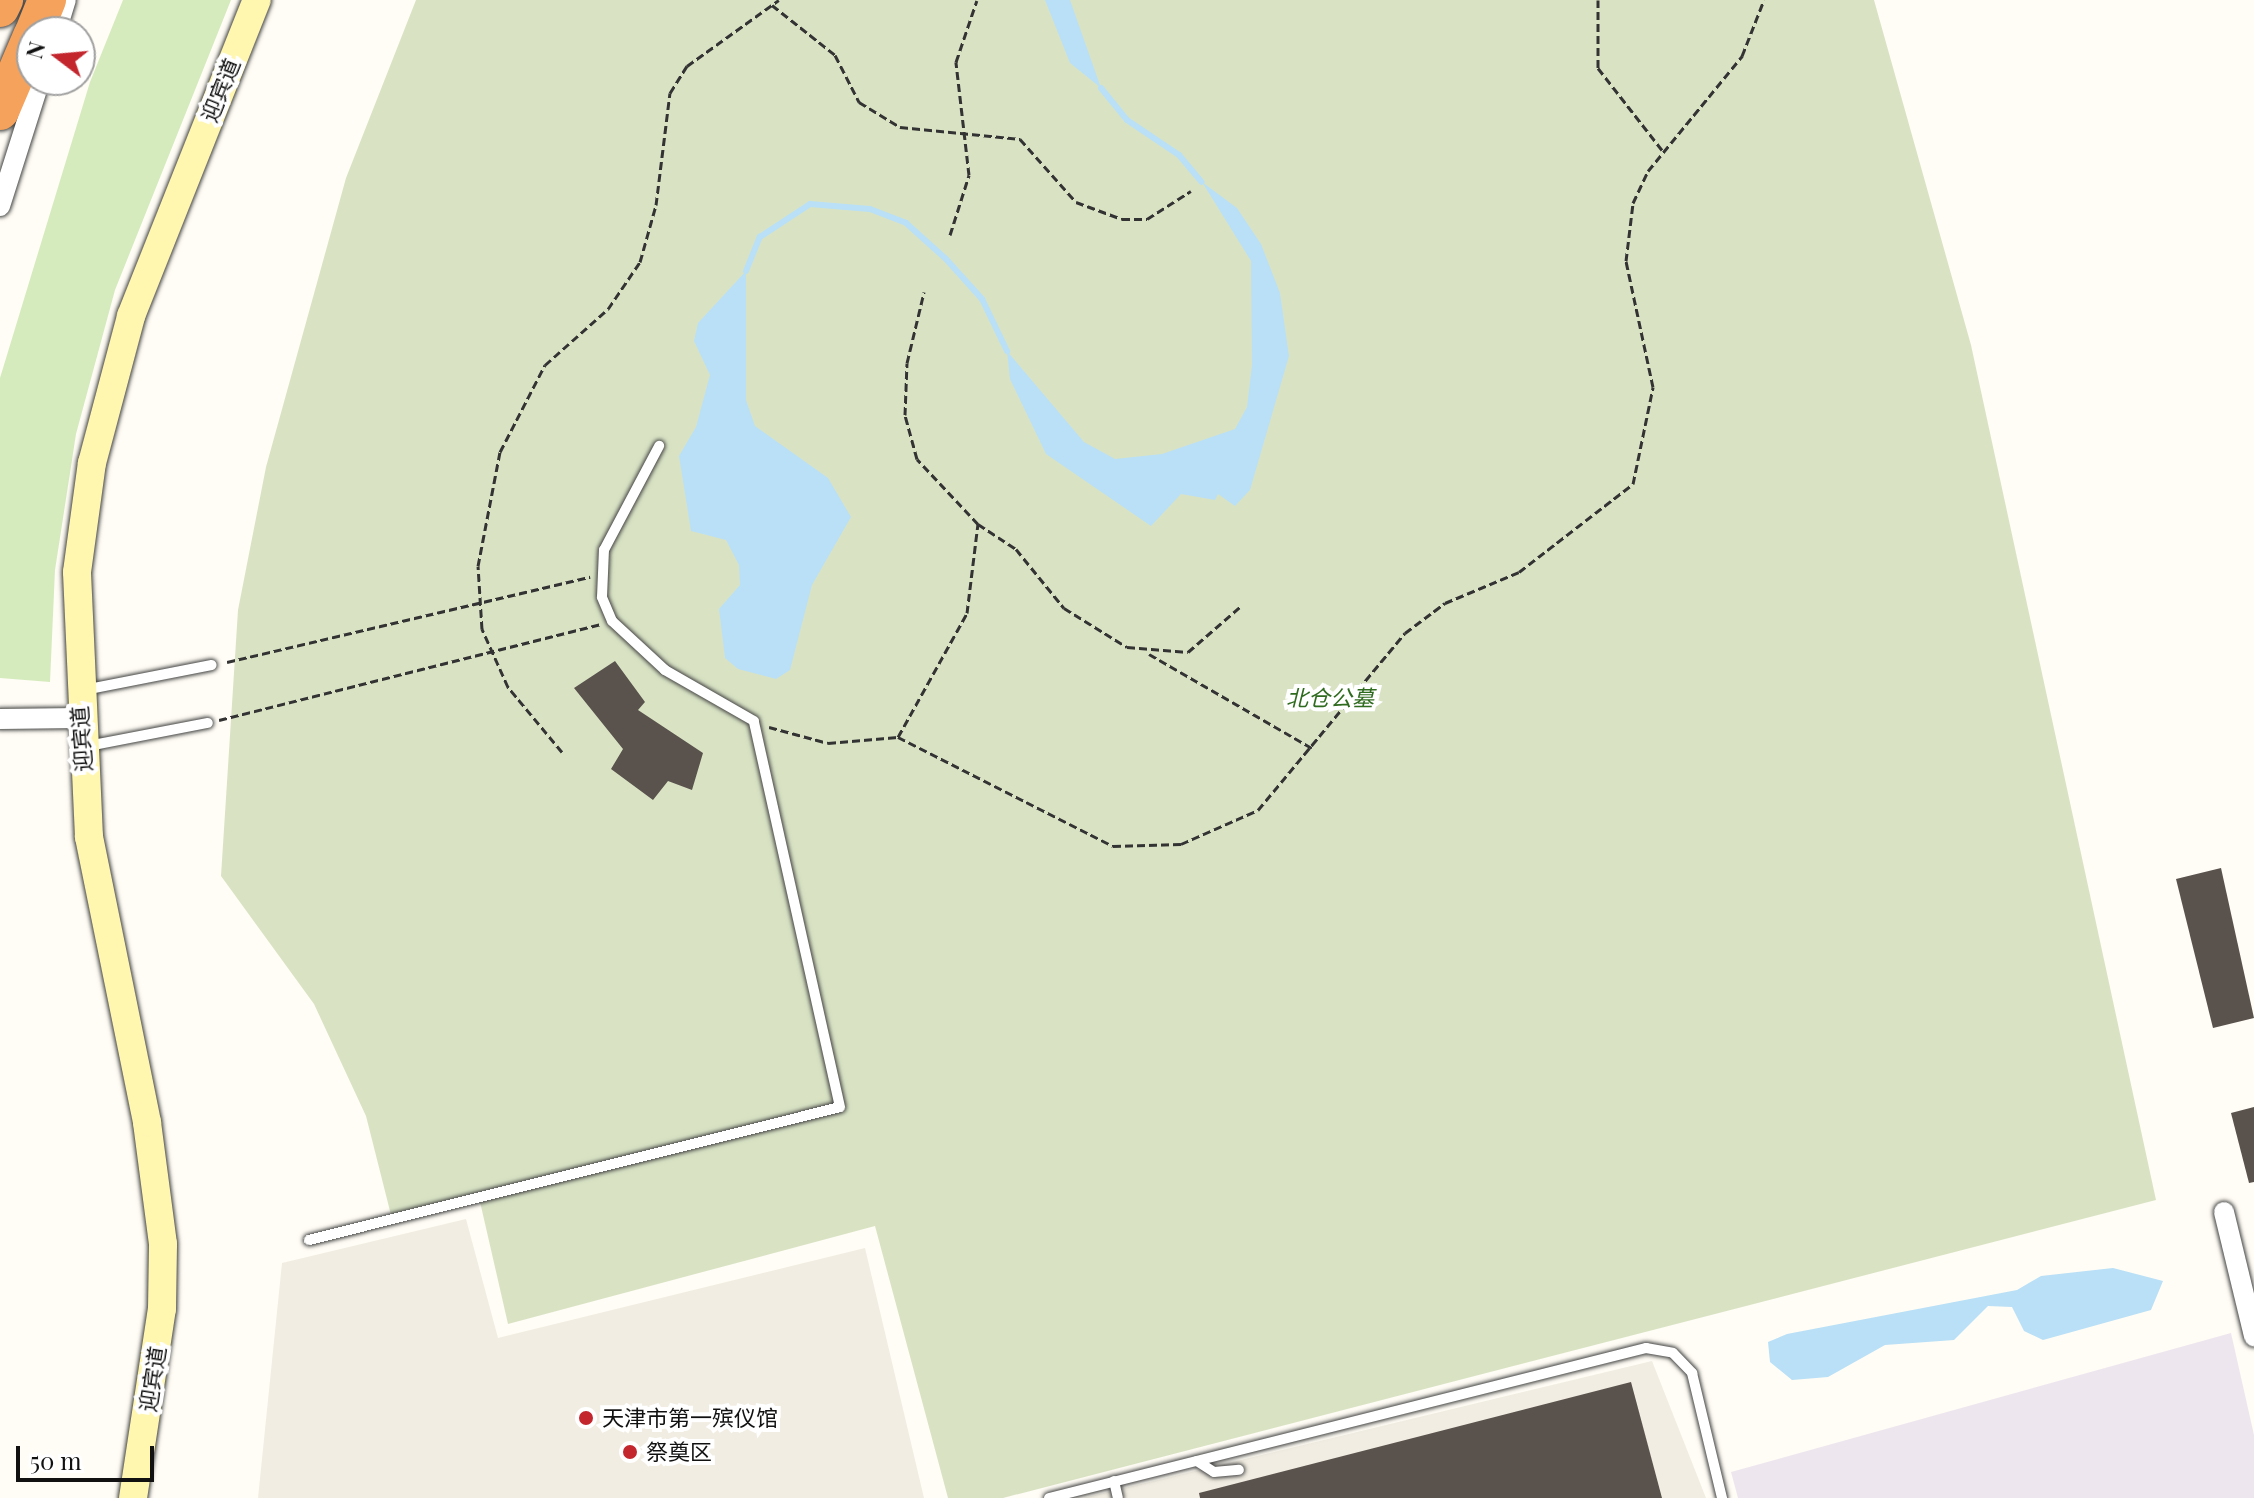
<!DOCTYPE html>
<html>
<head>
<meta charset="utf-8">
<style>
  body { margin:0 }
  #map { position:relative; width:2254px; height:1498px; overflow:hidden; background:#fffdf5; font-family:"Playfair Display","Noto Sans SC",serif }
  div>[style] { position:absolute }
  .industrial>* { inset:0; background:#eee6ef }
  .green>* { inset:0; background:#d5ebbd }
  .cemetery>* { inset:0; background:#d9e3c4 }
  .plaza>* { inset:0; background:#f1ede2 }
  .water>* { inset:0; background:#b9e0f7 }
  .stream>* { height:6px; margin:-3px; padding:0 3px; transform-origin:3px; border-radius:3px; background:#b9e0f7 }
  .building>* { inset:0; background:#5a524d }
  .path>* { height:3px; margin-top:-1.5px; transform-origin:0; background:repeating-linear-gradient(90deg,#333 0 8px,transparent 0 12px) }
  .roads { filter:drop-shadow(0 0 2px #444) drop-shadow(0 0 2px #444) }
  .lane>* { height:10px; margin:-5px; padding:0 5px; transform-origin:5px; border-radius:5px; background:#fff }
  .street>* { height:20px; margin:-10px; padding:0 10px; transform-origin:10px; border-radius:10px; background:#fff }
  .secondary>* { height:28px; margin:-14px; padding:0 14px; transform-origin:14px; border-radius:14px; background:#fff6b0 }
  .highway>* { height:38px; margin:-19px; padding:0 19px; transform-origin:19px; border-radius:19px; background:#f5a25d }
  .dots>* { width:22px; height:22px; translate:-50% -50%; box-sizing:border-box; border:4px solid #fff; border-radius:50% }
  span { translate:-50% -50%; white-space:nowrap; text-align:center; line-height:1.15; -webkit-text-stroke:8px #fff; paint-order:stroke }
  .street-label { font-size:22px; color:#111 }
  .park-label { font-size:22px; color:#2f6b1f; font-style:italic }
  .poi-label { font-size:22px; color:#111 }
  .left { translate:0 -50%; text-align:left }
  .north { position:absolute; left:16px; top:16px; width:80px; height:80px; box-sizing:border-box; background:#fff; border:2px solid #a0a0a0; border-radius:50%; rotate:286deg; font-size:22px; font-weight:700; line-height:32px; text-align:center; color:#111 }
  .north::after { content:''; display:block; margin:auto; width:28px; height:36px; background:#c4262e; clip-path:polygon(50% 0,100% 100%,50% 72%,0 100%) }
  .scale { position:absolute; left:16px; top:1446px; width:138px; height:36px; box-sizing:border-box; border:4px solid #111; border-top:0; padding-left:10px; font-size:24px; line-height:28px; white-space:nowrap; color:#111; -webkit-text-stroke:6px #fff; paint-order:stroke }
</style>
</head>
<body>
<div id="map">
  <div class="industrial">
    <div style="clip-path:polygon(2231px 1333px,2254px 1435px,2254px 1498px,1738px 1498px,1731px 1472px)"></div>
  </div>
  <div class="green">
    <div style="clip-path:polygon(123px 0,231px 0,115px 290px,76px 434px,55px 570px,50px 682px,0 678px,0 378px,90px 82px)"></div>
  </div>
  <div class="cemetery">
    <div style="clip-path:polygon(416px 0,1874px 0,1971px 345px,2156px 1200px,1003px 1498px,948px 1498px,875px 1226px,508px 1324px,478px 1193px,391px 1215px,366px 1116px,314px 1004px,221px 876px,238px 610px,266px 467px,346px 178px)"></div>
  </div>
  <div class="plaza">
    <div style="clip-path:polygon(466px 1219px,498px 1338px,865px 1248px,924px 1498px,258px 1498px,282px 1263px)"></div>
    <div style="clip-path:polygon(1652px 1361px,1706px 1498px,1083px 1498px)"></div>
  </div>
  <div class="water">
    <div style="clip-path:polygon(1045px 0,1070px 0,1101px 88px,1070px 63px)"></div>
    <div style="clip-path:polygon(1202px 182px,1237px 208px,1261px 244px,1280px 293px,1289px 356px,1250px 490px,1235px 506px,1218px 494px,1215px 500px,1181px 494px,1151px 526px,1046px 454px,1010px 379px,1007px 351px,1084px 442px,1115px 459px,1162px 454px,1235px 429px,1247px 407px,1252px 365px,1251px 261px)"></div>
    <div style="clip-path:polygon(746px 271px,746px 400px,755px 426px,828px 478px,851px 517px,812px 585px,790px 670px,776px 679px,738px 669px,725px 658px,719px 609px,740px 585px,739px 565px,726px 540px,691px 531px,679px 456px,696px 427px,710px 375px,694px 341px,698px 323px)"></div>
    <div style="clip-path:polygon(2113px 1268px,2163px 1281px,2151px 1310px,2043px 1340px,2024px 1331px,2012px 1307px,1988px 1306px,1954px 1340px,1885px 1345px,1828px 1377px,1792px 1380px,1770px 1362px,1768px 1342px,1787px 1334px,2017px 1290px,2041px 1276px)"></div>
  </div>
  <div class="stream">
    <div style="left:1101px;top:88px;width:41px;rotate:50.9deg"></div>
    <div style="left:1127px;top:120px;width:63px;rotate:33.9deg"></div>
    <div style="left:1179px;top:155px;width:35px;rotate:50deg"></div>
    <div style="left:746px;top:271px;width:37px;rotate:-68deg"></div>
    <div style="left:760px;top:237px;width:60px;rotate:-33.4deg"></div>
    <div style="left:810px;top:204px;width:60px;rotate:4.8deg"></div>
    <div style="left:870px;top:209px;width:39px;rotate:21deg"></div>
    <div style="left:906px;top:223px;width:54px;rotate:42deg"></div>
    <div style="left:946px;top:259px;width:54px;rotate:48deg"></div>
    <div style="left:982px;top:299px;width:58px;rotate:64.3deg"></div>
  </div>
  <div class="building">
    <div style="clip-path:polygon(615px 661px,645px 702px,638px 710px,703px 753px,692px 790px,668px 781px,653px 800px,611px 769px,623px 749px,574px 688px)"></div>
    <div style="clip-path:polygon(2221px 868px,2254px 1018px,2213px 1028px,2176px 879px)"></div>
    <div style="clip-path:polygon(2254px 1107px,2254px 1182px,2249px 1183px,2231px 1113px)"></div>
    <div style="clip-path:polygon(1631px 1382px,1662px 1498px,1200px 1498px,1199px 1493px)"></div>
  </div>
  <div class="path">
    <div style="left:1598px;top:0;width:68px;rotate:90deg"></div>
    <div style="left:1598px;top:68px;width:104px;rotate:52deg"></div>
    <div style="left:772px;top:5px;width:80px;rotate:38.4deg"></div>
    <div style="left:835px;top:55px;width:53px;rotate:62.9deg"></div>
    <div style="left:859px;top:102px;width:48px;rotate:31.4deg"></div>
    <div style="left:900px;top:127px;width:121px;rotate:5.7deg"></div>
    <div style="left:1020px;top:139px;width:84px;rotate:48.4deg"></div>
    <div style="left:1076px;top:202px;width:49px;rotate:20.3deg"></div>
    <div style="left:1122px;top:219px;width:25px"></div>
    <div style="left:1147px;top:219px;width:52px;rotate:-32.5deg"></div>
    <div style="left:950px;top:235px;width:63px;rotate:-72.4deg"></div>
    <div style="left:969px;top:175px;width:114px;rotate:-96.6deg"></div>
    <div style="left:956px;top:62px;width:65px;rotate:-71.3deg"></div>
    <div style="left:978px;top:524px;width:45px;rotate:33.3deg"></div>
    <div style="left:1016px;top:549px;width:76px;rotate:50.9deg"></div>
    <div style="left:1064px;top:608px;width:74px;rotate:31.8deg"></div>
    <div style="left:1127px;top:647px;width:61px;rotate:4.7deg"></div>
    <div style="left:1188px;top:652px;width:70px;rotate:-41deg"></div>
    <div style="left:1149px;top:654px;width:188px;rotate:30deg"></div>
    <div style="left:227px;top:662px;width:373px;rotate:-13.2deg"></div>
    <div style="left:219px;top:720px;width:393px;rotate:-14.1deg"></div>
    <div style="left:769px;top:727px;width:61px;rotate:15.2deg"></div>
    <div style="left:828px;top:743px;width:70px;rotate:-4.9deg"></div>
    <div style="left:898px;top:737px;width:142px;rotate:-60.9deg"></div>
    <div style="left:967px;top:613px;width:90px;rotate:-83deg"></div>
    <div style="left:978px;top:524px;width:89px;rotate:-133.2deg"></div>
    <div style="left:917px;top:459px;width:46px;rotate:-105.3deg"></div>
    <div style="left:905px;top:415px;width:52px;rotate:-87.8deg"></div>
    <div style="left:907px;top:363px;width:73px;rotate:-76.5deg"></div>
    <div style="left:898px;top:737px;width:241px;rotate:26.9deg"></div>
    <div style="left:1113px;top:846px;width:68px;rotate:-1.7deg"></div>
    <div style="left:1181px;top:844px;width:84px;rotate:-23.8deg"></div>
    <div style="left:1258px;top:810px;width:230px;rotate:-50.3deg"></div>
    <div style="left:1405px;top:633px;width:50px;rotate:-36.9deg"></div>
    <div style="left:1445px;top:603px;width:80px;rotate:-22.7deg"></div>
    <div style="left:1519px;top:572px;width:144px;rotate:-37.7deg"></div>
    <div style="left:1633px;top:484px;width:99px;rotate:-78.3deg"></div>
    <div style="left:1653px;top:387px;width:129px;rotate:-102.1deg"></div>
    <div style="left:1626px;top:261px;width:58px;rotate:-83.1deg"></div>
    <div style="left:1633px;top:203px;width:35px;rotate:-65deg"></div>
    <div style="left:1648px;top:171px;width:149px;rotate:-50.7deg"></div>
    <div style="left:1742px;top:56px;width:60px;rotate:-68.6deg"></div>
    <div style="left:562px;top:752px;width:85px;rotate:-129.7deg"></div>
    <div style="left:508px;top:687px;width:64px;rotate:-114.1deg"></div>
    <div style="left:482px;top:629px;width:63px;rotate:-93.6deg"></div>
    <div style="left:478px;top:566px;width:116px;rotate:-79.1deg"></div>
    <div style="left:500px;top:452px;width:98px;rotate:-62.7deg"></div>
    <div style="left:545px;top:365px;width:84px;rotate:-41.6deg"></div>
    <div style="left:608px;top:309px;width:57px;rotate:-55.8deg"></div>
    <div style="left:640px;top:262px;width:59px;rotate:-74.3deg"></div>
    <div style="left:656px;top:205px;width:113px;rotate:-82.9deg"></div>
    <div style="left:670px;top:93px;width:32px;rotate:-58deg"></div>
    <div style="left:687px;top:66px;width:113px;rotate:-35.7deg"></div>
  </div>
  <div class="roads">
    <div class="lane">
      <div style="left:84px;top:690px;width:130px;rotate:-11.1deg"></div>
      <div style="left:88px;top:746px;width:122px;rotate:-10.9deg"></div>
      <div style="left:309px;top:1240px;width:547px;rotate:-14.06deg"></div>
      <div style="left:840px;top:1107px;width:395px;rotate:-102.6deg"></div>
      <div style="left:754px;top:721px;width:103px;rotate:-150.2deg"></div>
      <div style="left:665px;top:670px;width:72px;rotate:-137.2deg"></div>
      <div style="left:612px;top:621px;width:26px;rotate:-113deg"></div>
      <div style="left:602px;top:597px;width:47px;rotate:-87.6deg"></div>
      <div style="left:604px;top:550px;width:118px;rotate:-62.1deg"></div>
      <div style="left:1197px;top:1461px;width:20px;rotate:33deg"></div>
      <div style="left:1214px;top:1472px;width:25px;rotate:-5deg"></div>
      <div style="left:1114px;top:1481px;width:17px;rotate:77deg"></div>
      <div style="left:1049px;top:1498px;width:616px;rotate:-14.1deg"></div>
      <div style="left:1646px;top:1348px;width:27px;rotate:10deg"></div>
      <div style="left:1673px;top:1353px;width:28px;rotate:46deg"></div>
      <div style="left:1692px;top:1373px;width:129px;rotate:76.5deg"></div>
    </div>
    <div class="street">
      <div style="left:56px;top:32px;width:34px;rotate:-73deg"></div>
      <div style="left:0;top:206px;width:132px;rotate:-72.4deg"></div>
      <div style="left:0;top:719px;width:78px;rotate:-0.7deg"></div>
      <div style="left:2224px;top:1212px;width:128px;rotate:76.4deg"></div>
    </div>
    <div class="secondary">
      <div style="left:133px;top:1498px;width:191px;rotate:-81.3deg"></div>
      <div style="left:162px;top:1309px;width:65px;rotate:-89.1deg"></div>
      <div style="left:163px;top:1244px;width:123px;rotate:-97.5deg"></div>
      <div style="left:147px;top:1122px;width:291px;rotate:-101.5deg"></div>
      <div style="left:89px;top:837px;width:265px;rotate:-92.6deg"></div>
      <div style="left:77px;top:572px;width:110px;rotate:-82.2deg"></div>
      <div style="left:92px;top:463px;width:152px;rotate:-75.1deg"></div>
      <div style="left:131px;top:316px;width:340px;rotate:-68.3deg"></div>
    </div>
    <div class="highway">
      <div style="left:0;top:8px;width:9px;rotate:-63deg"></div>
      <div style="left:34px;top:32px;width:35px;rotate:-68deg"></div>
      <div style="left:0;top:111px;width:82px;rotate:-66.9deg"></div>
    </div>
  </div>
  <div class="dots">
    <div style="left:586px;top:1418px;background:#c4262e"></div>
    <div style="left:630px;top:1452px;background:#c4262e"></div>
  </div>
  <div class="street-label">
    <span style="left:220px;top:90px;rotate:-68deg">迎宾道</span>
    <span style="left:81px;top:739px;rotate:-94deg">迎宾道</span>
    <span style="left:152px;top:1379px;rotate:-81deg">迎宾道</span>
  </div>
  <div class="park-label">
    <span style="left:1330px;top:698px">北仓公墓</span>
  </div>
  <div class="poi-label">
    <span class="left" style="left:602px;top:1418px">天津市第一殡仪馆</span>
    <span class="left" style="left:646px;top:1452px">祭奠区</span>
  </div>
  <div class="north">N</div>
  <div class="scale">50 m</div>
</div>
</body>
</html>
